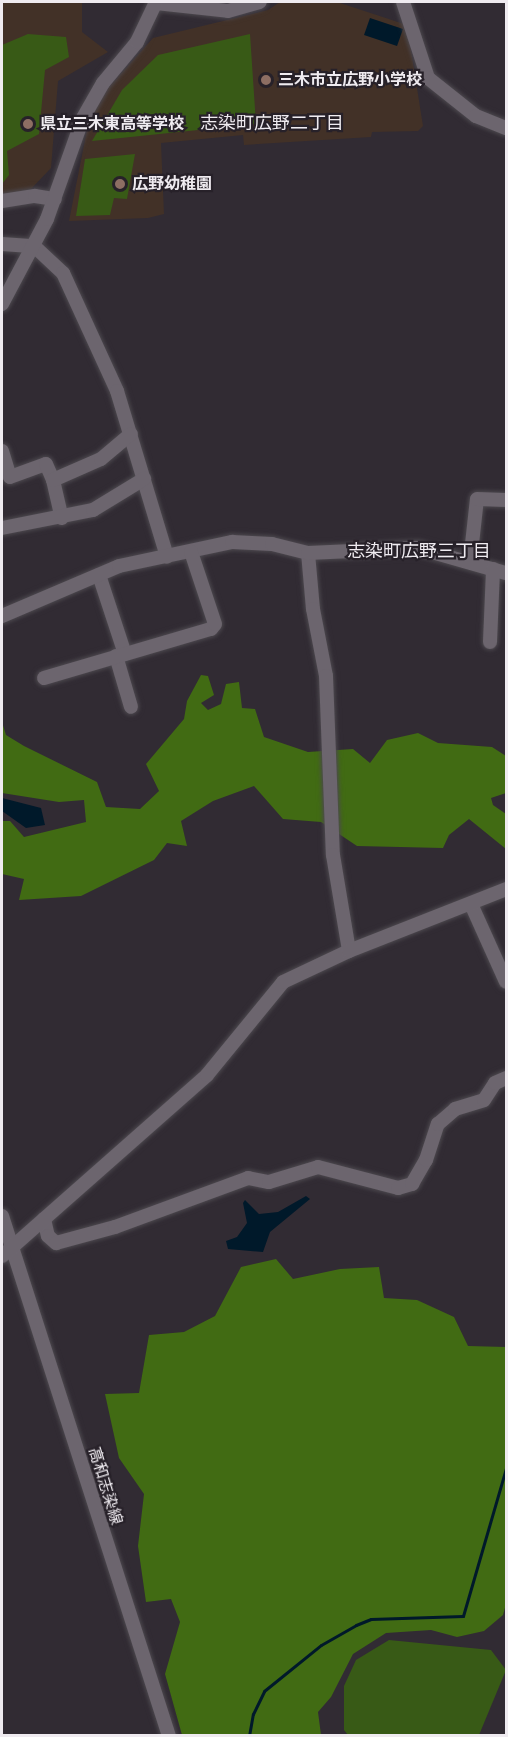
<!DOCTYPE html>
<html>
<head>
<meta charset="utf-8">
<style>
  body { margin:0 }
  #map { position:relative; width:508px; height:1737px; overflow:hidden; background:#312b33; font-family:Rubik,"Noto Sans JP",sans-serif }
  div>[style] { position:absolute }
  .education>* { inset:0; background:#423127 }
  .green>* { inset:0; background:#385a16 }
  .forest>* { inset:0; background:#416b13 }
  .water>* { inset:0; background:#00192a }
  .stream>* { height:3px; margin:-1.5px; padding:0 1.5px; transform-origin:1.5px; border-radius:1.5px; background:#00192a }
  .roads { filter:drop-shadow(0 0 2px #4c484e) drop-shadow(0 0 2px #4c484e) }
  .minor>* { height:14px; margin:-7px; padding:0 7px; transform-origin:7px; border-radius:7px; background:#6c656e }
  .dots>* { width:16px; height:16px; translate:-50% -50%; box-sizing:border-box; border:3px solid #272129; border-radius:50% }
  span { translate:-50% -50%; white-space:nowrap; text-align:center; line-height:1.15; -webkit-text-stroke:4.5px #272129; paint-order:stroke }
  .poi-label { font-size:16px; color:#efebf0; font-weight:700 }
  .left { translate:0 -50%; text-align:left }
  .street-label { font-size:16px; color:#efebf0 }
  .neighbourhood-label { font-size:18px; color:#efebf0 }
  .frame { position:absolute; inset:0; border:3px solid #efebf0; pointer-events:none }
</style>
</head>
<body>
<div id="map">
  <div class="education">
    <div style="clip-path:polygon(2px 2px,82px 2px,82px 32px,108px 52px,58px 81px,51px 168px,31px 189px,2px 196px)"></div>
    <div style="clip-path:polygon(280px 2px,337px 2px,407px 25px,423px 126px,418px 131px,372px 132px,371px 137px,244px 145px,243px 135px,161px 143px,164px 214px,148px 218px,69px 221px,87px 130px,101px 96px,153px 38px,268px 10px)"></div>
  </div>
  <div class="green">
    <div style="clip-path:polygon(28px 34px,66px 37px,69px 57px,45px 70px,39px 134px,7px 151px,9px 175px,2px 184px,2px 45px)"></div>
    <div style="clip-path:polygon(250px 34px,256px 124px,92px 141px,122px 90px,158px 55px)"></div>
    <div style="clip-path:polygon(135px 154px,127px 199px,114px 198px,110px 215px,76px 216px,85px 159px)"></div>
    <div style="clip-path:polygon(389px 1640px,491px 1650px,506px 1670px,479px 1735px,348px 1735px,344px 1730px,344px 1686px,356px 1660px)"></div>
  </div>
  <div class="forest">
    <div style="clip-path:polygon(201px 675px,208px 676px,214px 695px,201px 703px,208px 710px,221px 704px,226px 684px,239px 682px,242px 708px,255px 709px,264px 737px,308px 752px,353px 749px,370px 763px,387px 740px,418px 733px,438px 743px,492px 747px,506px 756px,506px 793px,491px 798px,493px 805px,506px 814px,506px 849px,469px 819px,449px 835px,443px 848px,357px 846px,321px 822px,283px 819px,254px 786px,213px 801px,181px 821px,187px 846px,167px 843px,154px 860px,81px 896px,19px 900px,24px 879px,2px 874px,2px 821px,10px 821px,24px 837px,86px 822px,84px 800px,59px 802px,2px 793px,2px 722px,6px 735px,24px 746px,97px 782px,106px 807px,140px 809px,159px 791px,146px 764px,184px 719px,187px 701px)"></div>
    <div style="clip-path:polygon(276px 1259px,293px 1279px,340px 1269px,379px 1267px,384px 1298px,417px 1300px,454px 1317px,468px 1346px,506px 1347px,506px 1604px,503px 1615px,484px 1631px,457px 1637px,431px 1630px,386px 1633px,353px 1654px,331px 1697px,318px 1712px,321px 1735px,182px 1735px,165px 1674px,180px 1622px,171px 1599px,146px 1602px,138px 1546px,144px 1494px,119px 1458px,105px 1394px,139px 1393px,149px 1335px,184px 1332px,215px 1316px,241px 1267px)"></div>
  </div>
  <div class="water">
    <div style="clip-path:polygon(370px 18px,403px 29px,397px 46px,364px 35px)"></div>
    <div style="clip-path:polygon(2px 798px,41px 808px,45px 825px,26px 828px,2px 811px)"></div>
    <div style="clip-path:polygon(306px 1196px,310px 1199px,270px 1232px,263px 1252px,228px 1249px,226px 1241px,237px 1237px,247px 1223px,243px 1203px,245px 1200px,259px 1214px,278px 1212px)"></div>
  </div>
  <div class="stream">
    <div style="left:249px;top:1736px;width:22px;rotate:-80deg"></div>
    <div style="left:253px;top:1714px;width:25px;rotate:-64deg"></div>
    <div style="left:264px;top:1691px;width:73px;rotate:-38.9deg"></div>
    <div style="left:321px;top:1645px;width:40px;rotate:-29.7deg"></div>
    <div style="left:356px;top:1625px;width:16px;rotate:-22deg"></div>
    <div style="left:371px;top:1619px;width:92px;rotate:-1.9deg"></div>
    <div style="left:463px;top:1616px;width:154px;rotate:-73.8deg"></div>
  </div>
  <div class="roads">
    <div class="minor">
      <div style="left:403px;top:2px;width:80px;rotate:71.8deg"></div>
      <div style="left:428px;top:78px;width:61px;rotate:38.4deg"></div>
      <div style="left:476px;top:116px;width:32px;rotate:22deg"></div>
      <div style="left:156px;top:3px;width:72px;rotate:6.3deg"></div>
      <div style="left:228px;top:11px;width:33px;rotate:-16deg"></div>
      <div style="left:2px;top:201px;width:33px;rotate:-9deg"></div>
      <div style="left:35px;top:196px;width:20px;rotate:9deg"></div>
      <div style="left:2px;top:244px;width:32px;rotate:4deg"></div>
      <div style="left:34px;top:246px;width:40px;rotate:43deg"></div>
      <div style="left:63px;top:273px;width:130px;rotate:65.4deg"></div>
      <div style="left:117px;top:391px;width:173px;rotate:73.2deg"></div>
      <div style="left:2px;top:304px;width:96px;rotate:-62.1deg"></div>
      <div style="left:47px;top:219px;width:107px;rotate:-70.4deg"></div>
      <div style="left:83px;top:118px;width:40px;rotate:-60.3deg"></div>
      <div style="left:103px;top:83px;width:53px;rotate:-50.3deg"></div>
      <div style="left:137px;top:42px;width:44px;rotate:-64.6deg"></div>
      <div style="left:2px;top:451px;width:27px;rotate:73deg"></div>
      <div style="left:10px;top:477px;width:38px;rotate:-20deg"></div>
      <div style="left:46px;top:464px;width:17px;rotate:66deg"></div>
      <div style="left:53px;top:480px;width:39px;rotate:77deg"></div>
      <div style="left:53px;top:480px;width:52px;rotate:-23.6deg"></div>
      <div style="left:101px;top:459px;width:39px;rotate:-40deg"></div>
      <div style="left:2px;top:528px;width:93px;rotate:-11.2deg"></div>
      <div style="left:93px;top:510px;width:60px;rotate:-31.3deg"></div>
      <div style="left:308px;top:553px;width:56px;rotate:84.9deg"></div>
      <div style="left:313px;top:609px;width:68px;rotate:79deg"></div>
      <div style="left:326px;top:676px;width:179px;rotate:87.8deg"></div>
      <div style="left:333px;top:855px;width:97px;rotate:80.5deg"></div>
      <div style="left:470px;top:562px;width:63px;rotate:-83.7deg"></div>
      <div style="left:477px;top:499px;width:29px;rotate:2deg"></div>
      <div style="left:99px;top:575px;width:83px;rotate:71.8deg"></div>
      <div style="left:2px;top:616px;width:127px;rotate:-23.1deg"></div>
      <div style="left:119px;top:566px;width:116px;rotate:-12deg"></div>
      <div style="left:232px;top:542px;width:40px;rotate:2.9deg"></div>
      <div style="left:272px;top:544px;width:37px;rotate:14deg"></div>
      <div style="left:308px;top:553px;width:110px;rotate:-2.6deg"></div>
      <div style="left:418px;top:548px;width:91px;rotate:15.9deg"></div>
      <div style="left:490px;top:642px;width:73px;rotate:-87.6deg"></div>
      <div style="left:116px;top:656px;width:53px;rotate:73.6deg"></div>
      <div style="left:44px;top:678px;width:174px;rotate:-16.4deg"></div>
      <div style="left:211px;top:629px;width:6px;rotate:-51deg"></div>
      <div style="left:215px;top:624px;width:76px;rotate:-108.4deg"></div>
      <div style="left:471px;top:904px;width:85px;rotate:65.8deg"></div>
      <div style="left:2px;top:1216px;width:546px;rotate:72.2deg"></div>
      <div style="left:44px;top:1219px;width:17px;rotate:77deg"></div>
      <div style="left:48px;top:1236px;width:11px;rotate:41deg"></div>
      <div style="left:56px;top:1243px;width:61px;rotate:-15.2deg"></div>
      <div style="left:115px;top:1227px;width:142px;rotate:-20.2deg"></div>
      <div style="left:248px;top:1178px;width:21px;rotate:11deg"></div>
      <div style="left:269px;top:1182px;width:51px;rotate:-17deg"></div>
      <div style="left:318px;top:1167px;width:83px;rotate:14.7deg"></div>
      <div style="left:398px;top:1188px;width:15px;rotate:-16deg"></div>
      <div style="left:412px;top:1184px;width:28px;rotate:-60deg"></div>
      <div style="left:426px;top:1160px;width:38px;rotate:-72deg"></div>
      <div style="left:438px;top:1124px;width:23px;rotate:-41deg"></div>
      <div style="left:455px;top:1109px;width:30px;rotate:-17deg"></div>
      <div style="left:484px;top:1100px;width:20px;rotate:-57deg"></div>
      <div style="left:495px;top:1083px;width:12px;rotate:-24deg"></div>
      <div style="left:2px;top:1256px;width:273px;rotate:-41.4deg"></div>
      <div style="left:207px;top:1075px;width:120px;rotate:-50.7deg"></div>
      <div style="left:283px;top:982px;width:73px;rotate:-25.2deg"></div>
      <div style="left:349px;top:951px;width:169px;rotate:-21.5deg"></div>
    </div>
  </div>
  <div class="dots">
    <div style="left:266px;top:80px;background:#8d6e63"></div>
    <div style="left:28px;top:124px;background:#8d6e63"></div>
    <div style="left:120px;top:184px;background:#8d6e63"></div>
  </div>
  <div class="poi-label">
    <span class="left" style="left:278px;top:80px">三木市立広野小学校</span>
    <span class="left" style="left:40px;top:124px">県立三木東高等学校</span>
    <span class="left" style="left:132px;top:184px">広野幼稚園</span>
  </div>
  <div class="street-label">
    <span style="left:105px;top:1486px;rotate:73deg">高和志染線</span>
  </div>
  <div class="neighbourhood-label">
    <span style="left:272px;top:123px">志染町広野二丁目</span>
    <span style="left:419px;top:551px">志染町広野三丁目</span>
  </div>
  <div class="frame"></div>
</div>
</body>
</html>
